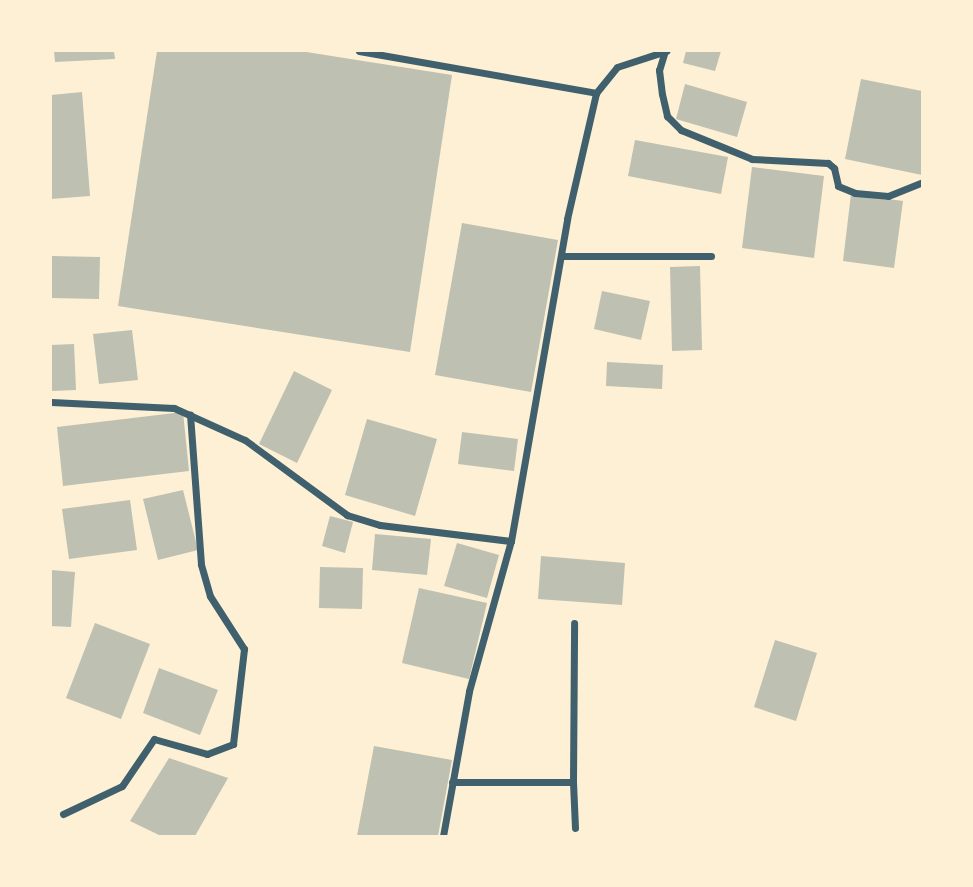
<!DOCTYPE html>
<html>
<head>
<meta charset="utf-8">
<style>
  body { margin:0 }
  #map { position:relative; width:973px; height:887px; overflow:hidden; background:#fdf0d5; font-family:"IBM Plex Sans",sans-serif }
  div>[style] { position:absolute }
  .building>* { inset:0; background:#bec0b2 }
  .minor>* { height:7px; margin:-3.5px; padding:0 3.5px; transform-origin:3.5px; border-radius:3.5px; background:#3f606c }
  span { translate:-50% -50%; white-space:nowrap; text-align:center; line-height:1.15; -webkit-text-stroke:5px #fdf0d5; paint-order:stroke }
  .frame { position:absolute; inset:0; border:52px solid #fdf0d5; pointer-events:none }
</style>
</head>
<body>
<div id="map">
  <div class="building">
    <div style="clip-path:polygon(54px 51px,114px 51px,115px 59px,55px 62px)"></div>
    <div style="clip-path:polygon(157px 51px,300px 51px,452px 75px,410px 352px,118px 306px)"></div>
    <div style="clip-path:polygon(686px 51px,721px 51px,715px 71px,683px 63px)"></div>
    <div style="clip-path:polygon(861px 79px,922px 91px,922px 175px,845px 159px)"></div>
    <div style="clip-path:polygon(685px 84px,747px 102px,737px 137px,676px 119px)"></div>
    <div style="clip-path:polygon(82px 92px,90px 196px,51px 199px,51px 95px)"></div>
    <div style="clip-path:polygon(635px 140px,728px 157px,721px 194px,628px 176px)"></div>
    <div style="clip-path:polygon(752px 167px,824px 176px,814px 258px,742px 248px)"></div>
    <div style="clip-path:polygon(851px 194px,903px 201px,894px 268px,843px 261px)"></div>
    <div style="clip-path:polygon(462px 223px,558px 240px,531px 392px,435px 375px)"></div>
    <div style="clip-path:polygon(51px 256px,100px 257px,99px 299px,51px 298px)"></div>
    <div style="clip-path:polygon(700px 266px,702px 350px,672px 351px,670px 267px)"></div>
    <div style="clip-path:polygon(602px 291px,650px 301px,641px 340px,594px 329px)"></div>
    <div style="clip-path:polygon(132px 330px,138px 380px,99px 384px,93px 334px)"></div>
    <div style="clip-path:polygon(74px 344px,76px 390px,51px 391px,51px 345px)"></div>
    <div style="clip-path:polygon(607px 362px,663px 365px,662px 389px,606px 386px)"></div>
    <div style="clip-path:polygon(294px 371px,332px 390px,297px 463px,259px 444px)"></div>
    <div style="clip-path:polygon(183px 412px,189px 471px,63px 486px,57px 427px)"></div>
    <div style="clip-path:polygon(367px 419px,437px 439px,415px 516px,345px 495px)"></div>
    <div style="clip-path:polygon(462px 432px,518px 439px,514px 471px,458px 464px)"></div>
    <div style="clip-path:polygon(183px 490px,198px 550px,158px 560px,143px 499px)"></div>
    <div style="clip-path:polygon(130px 500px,137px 550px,69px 559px,62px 509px)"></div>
    <div style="clip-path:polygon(330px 516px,353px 522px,345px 553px,322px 546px)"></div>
    <div style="clip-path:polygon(375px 534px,431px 539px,427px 575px,372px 570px)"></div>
    <div style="clip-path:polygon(457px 543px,499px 555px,487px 598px,444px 586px)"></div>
    <div style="clip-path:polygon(541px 556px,625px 563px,622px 605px,538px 599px)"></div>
    <div style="clip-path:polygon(320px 567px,363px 568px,362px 609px,319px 608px)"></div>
    <div style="clip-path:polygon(51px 570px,75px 572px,71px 627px,51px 626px)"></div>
    <div style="clip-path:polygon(419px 588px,487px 603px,469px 679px,402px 663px)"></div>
    <div style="clip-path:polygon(95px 623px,150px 644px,121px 719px,66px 698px)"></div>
    <div style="clip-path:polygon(775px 640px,817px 653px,796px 721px,754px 707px)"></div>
    <div style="clip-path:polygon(159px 668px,218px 690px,200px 735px,143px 713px)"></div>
    <div style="clip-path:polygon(374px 746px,452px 760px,438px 836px,357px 836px)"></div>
    <div style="clip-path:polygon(169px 758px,228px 778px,195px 836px,161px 836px,130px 821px)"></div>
  </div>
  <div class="minor">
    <div style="left:359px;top:51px;width:241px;rotate:10deg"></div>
    <div style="left:664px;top:54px;width:17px;rotate:107deg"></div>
    <div style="left:659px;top:70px;width:24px;rotate:83deg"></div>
    <div style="left:662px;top:94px;width:23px;rotate:77deg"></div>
    <div style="left:667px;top:116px;width:20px;rotate:45deg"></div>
    <div style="left:681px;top:130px;width:77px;rotate:22.2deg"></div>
    <div style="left:752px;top:159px;width:76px;rotate:3deg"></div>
    <div style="left:828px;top:163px;width:8px;rotate:40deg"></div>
    <div style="left:834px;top:168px;width:18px;rotate:77deg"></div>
    <div style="left:838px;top:186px;width:18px;rotate:22deg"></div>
    <div style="left:855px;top:193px;width:33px;rotate:5deg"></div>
    <div style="left:888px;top:196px;width:37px;rotate:-22deg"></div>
    <div style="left:562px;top:256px;width:149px"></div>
    <div style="left:51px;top:402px;width:123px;rotate:2.8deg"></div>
    <div style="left:174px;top:408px;width:78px;rotate:24.3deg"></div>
    <div style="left:245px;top:440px;width:127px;rotate:36.3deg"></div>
    <div style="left:347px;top:515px;width:34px;rotate:17deg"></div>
    <div style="left:380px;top:525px;width:132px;rotate:7deg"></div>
    <div style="left:452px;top:782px;width:121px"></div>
    <div style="left:573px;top:782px;width:46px;rotate:87.5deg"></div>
    <div style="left:573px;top:782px;width:159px;rotate:-89.6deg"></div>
    <div style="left:63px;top:814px;width:65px;rotate:-25.4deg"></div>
    <div style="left:122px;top:786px;width:57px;rotate:-55.8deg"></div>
    <div style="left:154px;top:739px;width:55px;rotate:15.8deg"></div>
    <div style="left:207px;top:754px;width:28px;rotate:-21deg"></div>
    <div style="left:233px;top:744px;width:96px;rotate:-83.4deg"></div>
    <div style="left:244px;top:649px;width:63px;rotate:-122.7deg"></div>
    <div style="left:210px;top:596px;width:33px;rotate:-106deg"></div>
    <div style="left:201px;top:564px;width:150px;rotate:-94.2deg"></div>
    <div style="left:443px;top:836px;width:147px;rotate:-79.8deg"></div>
    <div style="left:469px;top:691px;width:156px;rotate:-74.4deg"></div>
    <div style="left:511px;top:541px;width:327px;rotate:-80.1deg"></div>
    <div style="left:567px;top:219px;width:129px;rotate:-77deg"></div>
    <div style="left:596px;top:93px;width:33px;rotate:-51deg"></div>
    <div style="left:617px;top:67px;width:52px;rotate:-18.1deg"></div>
  </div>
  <div class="frame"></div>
</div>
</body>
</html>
